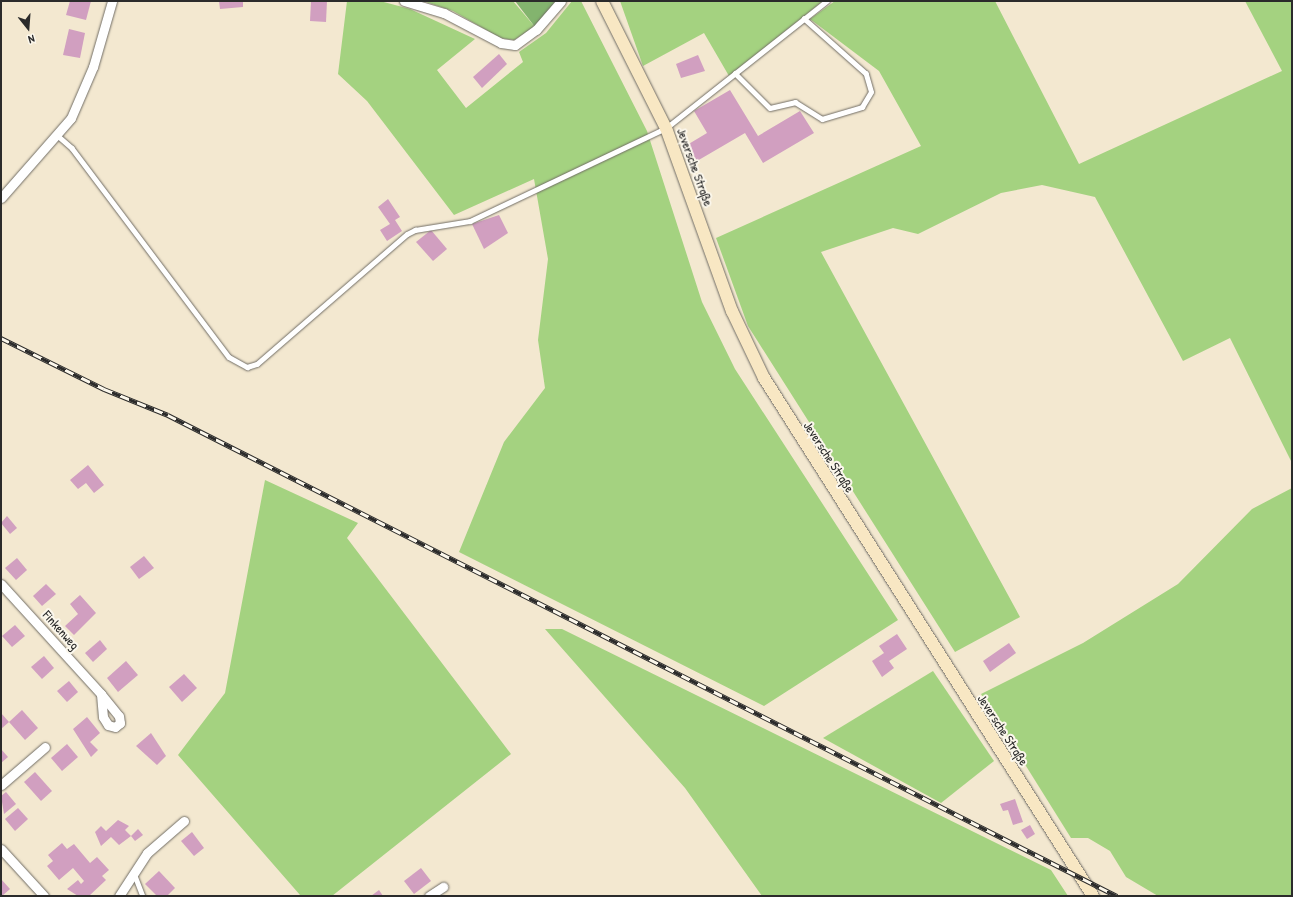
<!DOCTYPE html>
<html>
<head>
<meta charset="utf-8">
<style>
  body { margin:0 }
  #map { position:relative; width:1293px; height:897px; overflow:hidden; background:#f3e8d0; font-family:"Patrick Hand",sans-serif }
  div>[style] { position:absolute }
  .green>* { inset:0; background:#a4d280 }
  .forest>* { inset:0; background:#83b46e }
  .building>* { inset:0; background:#d19fc0 }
  .roads { filter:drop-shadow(0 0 1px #716d65) drop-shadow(0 0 1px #716d65) }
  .lane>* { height:4.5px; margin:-2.25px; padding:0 2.25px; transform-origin:2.25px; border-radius:2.25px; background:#fff }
  .street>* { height:9px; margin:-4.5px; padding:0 4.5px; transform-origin:4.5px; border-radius:4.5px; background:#fff }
  .secondary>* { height:12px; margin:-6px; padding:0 6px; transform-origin:6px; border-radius:6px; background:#f8e7c3 }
  .rail>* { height:4.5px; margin-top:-2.25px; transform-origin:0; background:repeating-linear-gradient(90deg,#fbf7ec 0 9px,#2b2b2b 0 18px); box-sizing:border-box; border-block:1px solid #2b2b2b }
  span { translate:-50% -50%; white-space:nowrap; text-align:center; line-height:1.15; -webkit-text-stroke:4px #fbf7ec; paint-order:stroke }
  .street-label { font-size:13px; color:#2b2b2b }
  .frame { position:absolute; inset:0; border:2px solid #2b2b2b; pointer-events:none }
  .north { position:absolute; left:8px; top:8px; width:40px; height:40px; -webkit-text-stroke:3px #fbf7ec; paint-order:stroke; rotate:163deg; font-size:11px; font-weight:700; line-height:16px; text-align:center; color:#2b2b2b }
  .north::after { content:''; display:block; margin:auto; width:14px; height:18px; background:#2b2b2b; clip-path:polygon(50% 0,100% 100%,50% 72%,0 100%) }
</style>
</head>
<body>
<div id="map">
  <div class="green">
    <div style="clip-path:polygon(347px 1px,380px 1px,410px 9px,475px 39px,437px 70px,466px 108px,523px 62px,519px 52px,546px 33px,572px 1px,581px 1px,647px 131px,702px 302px,735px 369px,898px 620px,764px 706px,459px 552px,504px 442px,545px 388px,538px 340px,548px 259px,534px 179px,454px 215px,367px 101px,338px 74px)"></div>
    <div style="clip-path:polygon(423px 1px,513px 1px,535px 27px,514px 40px,500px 38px,453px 11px)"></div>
    <div style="clip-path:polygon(620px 1px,823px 1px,729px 76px,704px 33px,643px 66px)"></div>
    <div style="clip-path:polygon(835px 1px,995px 1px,1079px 164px,1282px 71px,1245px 1px,1292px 1px,1292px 463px,1230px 338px,1183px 361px,1095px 197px,1042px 185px,1001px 193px,918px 234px,893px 228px,821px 252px,1020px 617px,955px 652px,748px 326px,716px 238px,921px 146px,879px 71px,810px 19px)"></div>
    <div style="clip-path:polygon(265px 480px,358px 523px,347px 538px,511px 754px,332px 896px,300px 895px,178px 755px,225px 693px)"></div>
    <div style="clip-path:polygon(1292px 488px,1292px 896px,1158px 896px,1126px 877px,1110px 851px,1088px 838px,1071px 838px,981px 694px,1083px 643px,1178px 584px,1252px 509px)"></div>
    <div style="clip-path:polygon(545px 629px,562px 629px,1051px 870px,1068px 896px,762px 896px,685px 788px)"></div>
    <div style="clip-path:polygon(933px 671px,994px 761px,941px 803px,823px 738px)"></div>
  </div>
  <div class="forest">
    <div style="clip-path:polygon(515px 1px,556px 1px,535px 27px)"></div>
  </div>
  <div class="building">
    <div style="clip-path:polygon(70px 1px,91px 1px,86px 20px,66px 15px)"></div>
    <div style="clip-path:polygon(219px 1px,243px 1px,243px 7px,220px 9px)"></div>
    <div style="clip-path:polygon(311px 1px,327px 1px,326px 22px,310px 21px)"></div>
    <div style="clip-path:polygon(69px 29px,85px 33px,80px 58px,63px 55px)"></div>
    <div style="clip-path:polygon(499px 54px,507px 64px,482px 88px,473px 77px)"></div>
    <div style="clip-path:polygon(698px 55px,705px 71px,681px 78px,676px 64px)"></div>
    <div style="clip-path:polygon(730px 90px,758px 136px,800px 111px,814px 133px,763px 163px,745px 133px,697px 161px,687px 145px,707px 133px,694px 111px)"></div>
    <div style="clip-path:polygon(388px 199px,400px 217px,395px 220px,402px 231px,387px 241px,380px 230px,390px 224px,378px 207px)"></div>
    <div style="clip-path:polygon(499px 215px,508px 233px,484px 249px,472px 224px)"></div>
    <div style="clip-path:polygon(431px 230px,447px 249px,433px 261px,416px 242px)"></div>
    <div style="clip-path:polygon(88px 465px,104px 485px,94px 493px,86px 483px,78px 489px,70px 480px)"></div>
    <div style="clip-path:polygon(7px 516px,17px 528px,10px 534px,1px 523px)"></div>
    <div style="clip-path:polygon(144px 556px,154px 568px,139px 579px,130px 567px)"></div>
    <div style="clip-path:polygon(17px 558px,27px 570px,16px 580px,5px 568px)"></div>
    <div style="clip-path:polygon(46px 584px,56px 594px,42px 606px,33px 596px)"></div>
    <div style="clip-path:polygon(80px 595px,96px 613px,74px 635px,65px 626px,78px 614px,70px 604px)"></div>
    <div style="clip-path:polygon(15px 625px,25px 636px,12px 647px,2px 636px)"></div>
    <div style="clip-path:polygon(897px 634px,907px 649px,889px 661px,894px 668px,882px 677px,872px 661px,884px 653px,879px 646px)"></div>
    <div style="clip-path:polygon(100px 640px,107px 649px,93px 662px,85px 653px)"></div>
    <div style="clip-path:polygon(1009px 643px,1016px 653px,990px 672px,983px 661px)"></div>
    <div style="clip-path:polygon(44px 656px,54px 668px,42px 679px,31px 667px)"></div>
    <div style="clip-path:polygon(126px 661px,138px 675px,118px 692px,107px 678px)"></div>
    <div style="clip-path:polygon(184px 674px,197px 688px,182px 702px,169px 687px)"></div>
    <div style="clip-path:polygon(69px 681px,78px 692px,67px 702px,57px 691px)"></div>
    <div style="clip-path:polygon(22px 710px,38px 728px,25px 740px,9px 722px)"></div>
    <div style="clip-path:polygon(1px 713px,9px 722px,1px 729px)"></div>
    <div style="clip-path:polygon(87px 717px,100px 733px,90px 742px,98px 750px,91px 757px,73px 729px)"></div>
    <div style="clip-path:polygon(151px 733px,166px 756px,157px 765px,136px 746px)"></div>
    <div style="clip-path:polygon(67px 744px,78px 757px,62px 771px,51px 758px)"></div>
    <div style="clip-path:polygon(1px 749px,8px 757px,1px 763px)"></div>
    <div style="clip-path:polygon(35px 772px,52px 791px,41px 801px,24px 782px)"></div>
    <div style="clip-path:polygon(6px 792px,16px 804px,4px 814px,1px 796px)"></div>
    <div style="clip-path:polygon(1015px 799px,1023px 822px,1013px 825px,1008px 810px,1003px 811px,1000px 804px)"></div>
    <div style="clip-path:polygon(18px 808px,28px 819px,15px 831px,5px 819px)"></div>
    <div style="clip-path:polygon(118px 820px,129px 826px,125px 830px,131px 836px,119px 845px,111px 837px,101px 846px,95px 832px,101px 826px,106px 831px)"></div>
    <div style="clip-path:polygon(1030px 825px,1035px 834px,1027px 839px,1021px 830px)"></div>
    <div style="clip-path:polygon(138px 829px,143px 835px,135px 841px,131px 836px)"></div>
    <div style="clip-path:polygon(192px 832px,204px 848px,194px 856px,181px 841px)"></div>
    <div style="clip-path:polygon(62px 843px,67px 849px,74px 844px,90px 863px,97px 857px,109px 870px,102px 876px,106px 880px,89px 896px,78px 896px,67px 889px,78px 880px,81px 884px,84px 881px,73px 868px,59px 880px,47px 866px,53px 861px,48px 855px)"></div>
    <div style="clip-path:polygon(421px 868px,431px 881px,414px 894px,404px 881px)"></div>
    <div style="clip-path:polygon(159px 871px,175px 888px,167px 896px,157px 896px,145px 884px)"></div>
    <div style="clip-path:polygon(1px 879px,10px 889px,2px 896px,1px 896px)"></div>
    <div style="clip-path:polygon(379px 890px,383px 896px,371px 896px)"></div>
  </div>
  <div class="roads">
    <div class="lane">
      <div style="left:735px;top:73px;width:49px;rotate:45deg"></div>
      <div style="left:770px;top:108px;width:26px;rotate:-13deg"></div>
      <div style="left:795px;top:102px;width:32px;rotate:32deg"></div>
      <div style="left:822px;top:119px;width:42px;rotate:-16.7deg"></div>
      <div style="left:862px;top:107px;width:17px;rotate:-59deg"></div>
      <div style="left:871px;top:92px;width:19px;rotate:-106deg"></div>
      <div style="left:866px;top:74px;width:83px;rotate:-138.4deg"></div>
      <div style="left:57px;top:135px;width:20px;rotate:41deg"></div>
      <div style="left:72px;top:148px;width:261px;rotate:53.1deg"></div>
      <div style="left:229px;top:357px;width:21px;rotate:29deg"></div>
      <div style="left:247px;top:367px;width:10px;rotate:-17deg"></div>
      <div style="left:257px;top:364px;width:198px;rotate:-40.9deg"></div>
      <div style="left:407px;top:234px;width:9px;rotate:-27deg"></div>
      <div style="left:415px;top:230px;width:56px;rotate:-9.3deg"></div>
      <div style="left:470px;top:221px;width:217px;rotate:-25.4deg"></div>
      <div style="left:666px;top:128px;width:205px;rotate:-38.3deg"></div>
      <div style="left:134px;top:873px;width:25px;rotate:69deg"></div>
    </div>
    <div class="street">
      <div style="left:404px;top:1px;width:42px;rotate:16.7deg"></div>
      <div style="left:444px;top:13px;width:64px;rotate:27.8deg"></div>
      <div style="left:501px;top:43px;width:14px;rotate:8deg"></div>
      <div style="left:515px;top:45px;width:26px;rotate:-36deg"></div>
      <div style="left:536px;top:30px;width:38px;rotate:-49deg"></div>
      <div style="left:1px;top:198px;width:106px;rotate:-48.8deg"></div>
      <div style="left:71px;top:118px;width:56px;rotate:-66.7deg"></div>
      <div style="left:93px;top:67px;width:69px;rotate:-73.9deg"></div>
      <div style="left:1px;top:584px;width:149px;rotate:47.7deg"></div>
      <div style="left:101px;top:694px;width:28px;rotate:51deg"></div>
      <div style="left:119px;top:716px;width:7px;rotate:82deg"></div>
      <div style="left:120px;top:723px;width:6px;rotate:141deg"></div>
      <div style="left:115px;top:727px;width:7px;rotate:-164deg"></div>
      <div style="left:108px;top:725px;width:9px;rotate:-122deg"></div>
      <div style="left:103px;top:717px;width:23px;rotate:-95deg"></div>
      <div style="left:1px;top:785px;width:58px;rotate:-40.8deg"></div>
      <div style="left:1px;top:849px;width:64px;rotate:47.5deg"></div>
      <div style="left:119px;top:896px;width:51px;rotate:-56.9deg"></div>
      <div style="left:147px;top:853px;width:49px;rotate:-40.9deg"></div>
      <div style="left:429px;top:896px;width:17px;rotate:-33deg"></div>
    </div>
    <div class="secondary">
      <div style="left:602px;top:1px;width:142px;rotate:63.3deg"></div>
      <div style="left:666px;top:128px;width:195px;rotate:70.2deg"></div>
      <div style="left:732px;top:311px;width:74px;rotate:64.5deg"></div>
      <div style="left:764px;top:378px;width:614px;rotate:57.58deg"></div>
    </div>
  </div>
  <div class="rail">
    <div style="left:1px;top:338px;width:115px;rotate:26.3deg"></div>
    <div style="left:104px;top:389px;width:69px;rotate:22.1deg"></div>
    <div style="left:168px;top:415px;width:1064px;rotate:26.88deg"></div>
  </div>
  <div class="street-label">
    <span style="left:695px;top:167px;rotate:70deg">Jeversche Straße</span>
    <span style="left:829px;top:457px;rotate:57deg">Jeversche Straße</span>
    <span style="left:61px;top:630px;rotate:48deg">Finkenweg</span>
    <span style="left:1003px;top:730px;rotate:57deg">Jeversche Straße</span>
  </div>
  <div class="frame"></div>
  <div class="north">N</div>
</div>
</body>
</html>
